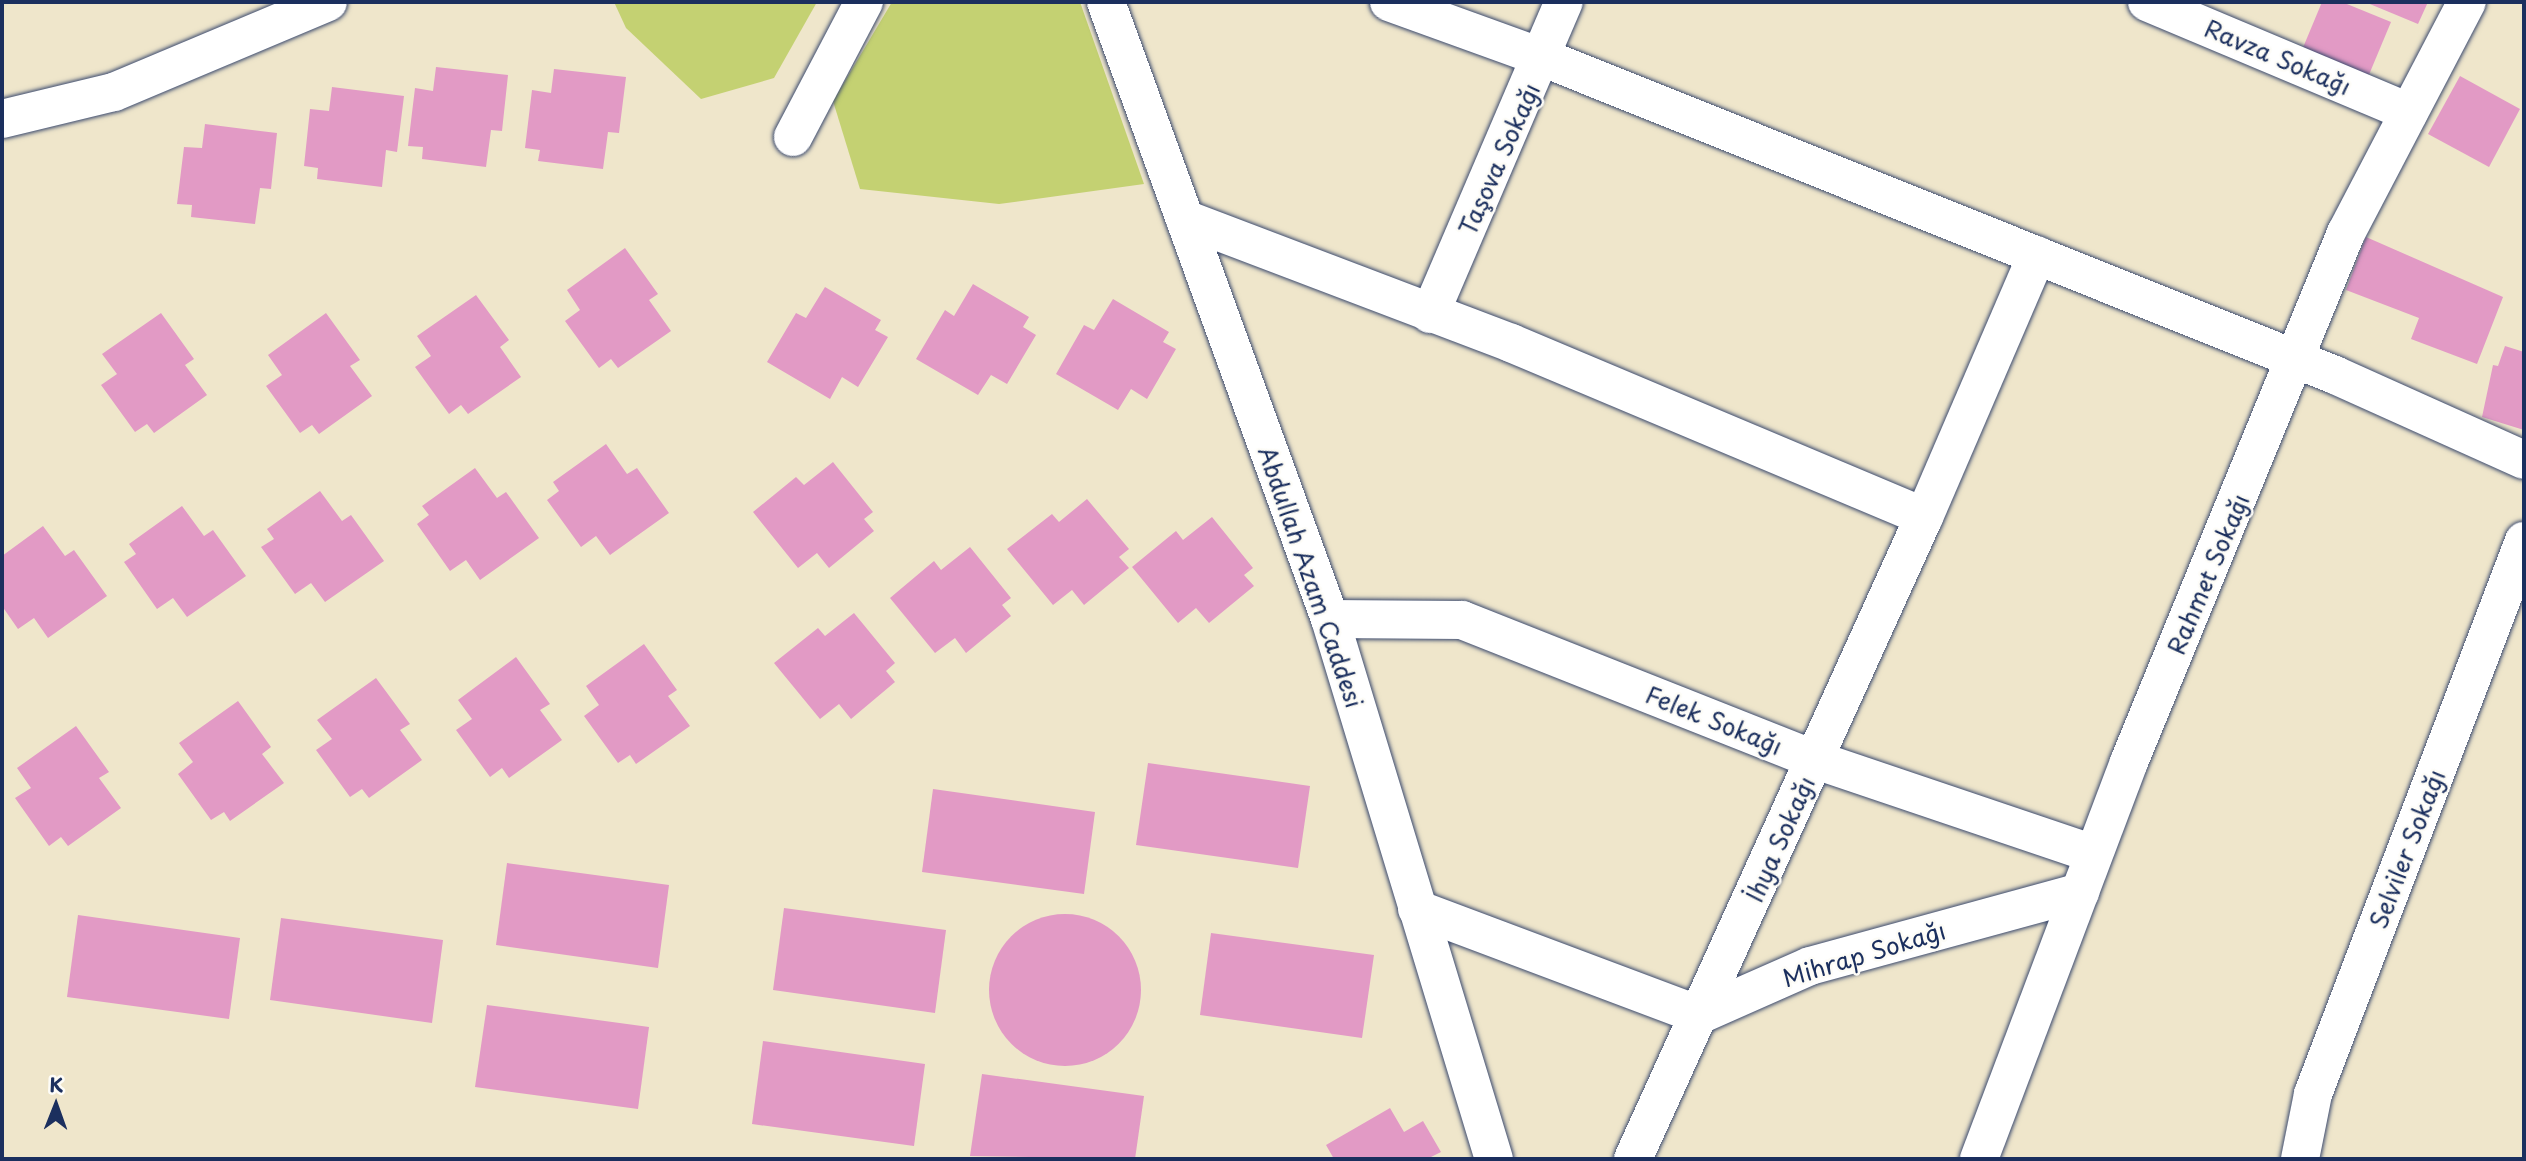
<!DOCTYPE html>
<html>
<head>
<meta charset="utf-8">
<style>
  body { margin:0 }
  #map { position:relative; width:2526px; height:1161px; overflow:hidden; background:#efe6cb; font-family:"Playpen Sans",sans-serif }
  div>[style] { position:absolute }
  .green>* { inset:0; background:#c4d172 }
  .building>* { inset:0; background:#e29ac5 }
  .round { border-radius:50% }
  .roads { filter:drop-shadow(0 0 2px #3b4a6e) drop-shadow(0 0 2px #3b4a6e) }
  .minor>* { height:38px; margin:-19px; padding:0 19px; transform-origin:19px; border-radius:19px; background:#fff }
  span { translate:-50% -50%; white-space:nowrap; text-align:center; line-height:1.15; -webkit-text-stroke:5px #fdfcf7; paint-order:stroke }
  .street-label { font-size:24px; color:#1b2f5e }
  .frame { position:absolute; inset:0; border:4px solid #1b2f5e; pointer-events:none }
  .north { position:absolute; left:21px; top:1070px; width:70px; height:70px; -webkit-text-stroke:5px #fdfcf7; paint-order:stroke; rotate:1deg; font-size:19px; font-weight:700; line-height:28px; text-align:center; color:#1b2f5e }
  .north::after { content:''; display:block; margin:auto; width:24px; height:32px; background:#1b2f5e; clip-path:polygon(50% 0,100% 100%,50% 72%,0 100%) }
</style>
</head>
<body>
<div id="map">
  <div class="green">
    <div style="clip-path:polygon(614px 2px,817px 2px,774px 78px,701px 99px,626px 28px)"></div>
    <div style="clip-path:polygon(892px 2px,1080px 2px,1144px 184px,999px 204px,860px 189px,833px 101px)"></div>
  </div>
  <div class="building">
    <div style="clip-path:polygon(2322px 2px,2342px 2px,2391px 22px,2368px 77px,2302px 50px)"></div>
    <div style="clip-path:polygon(2365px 2px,2428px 2px,2418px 24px)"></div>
    <div style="clip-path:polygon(436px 67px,508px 75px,502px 131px,491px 130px,486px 167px,422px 159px,423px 147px,408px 146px,415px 88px,433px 91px)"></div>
    <div style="clip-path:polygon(554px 69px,626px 77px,619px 133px,608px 132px,603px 169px,538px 161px,540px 150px,525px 148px,532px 90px,551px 93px)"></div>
    <div style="clip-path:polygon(2460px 76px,2520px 109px,2489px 167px,2428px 134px)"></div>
    <div style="clip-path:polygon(332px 87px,404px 96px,397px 152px,386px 150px,382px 187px,317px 179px,318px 168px,304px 166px,310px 109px,329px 111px)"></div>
    <div style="clip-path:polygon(205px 124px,277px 133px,271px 189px,260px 188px,255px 224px,191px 217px,192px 205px,177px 204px,184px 147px,202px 148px)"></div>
    <div style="clip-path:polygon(2366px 237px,2503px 297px,2477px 364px,2411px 339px,2419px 318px,2346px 290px)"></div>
    <div style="clip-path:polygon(625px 248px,658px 294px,649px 300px,671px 331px,618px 368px,611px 359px,599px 368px,565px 321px,580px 310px,567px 290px)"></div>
    <div style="clip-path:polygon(973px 284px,1029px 317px,1023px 327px,1036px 335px,1007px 384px,991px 375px,978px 395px,916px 359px,945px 310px,954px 316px)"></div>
    <div style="clip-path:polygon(825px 287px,881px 320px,875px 330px,888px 337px,858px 387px,842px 377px,830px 399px,767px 362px,796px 313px,806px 318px)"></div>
    <div style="clip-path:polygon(476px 295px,509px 340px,500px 347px,521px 377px,468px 414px,461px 405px,449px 414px,415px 367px,431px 356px,417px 336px)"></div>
    <div style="clip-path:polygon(1113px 299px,1169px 332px,1163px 342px,1176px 349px,1147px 399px,1131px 389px,1118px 410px,1056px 374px,1084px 325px,1094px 330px)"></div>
    <div style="clip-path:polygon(161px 313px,194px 359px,185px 365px,207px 395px,154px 433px,147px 424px,135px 432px,101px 385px,117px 374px,102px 354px)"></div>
    <div style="clip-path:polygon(326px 313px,360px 360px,350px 366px,372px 396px,319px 434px,312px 425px,300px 433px,266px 386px,282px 375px,268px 355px)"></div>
    <div style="clip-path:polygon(2505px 346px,2524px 352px,2524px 430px,2482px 417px,2493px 365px,2498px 366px)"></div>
    <div style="clip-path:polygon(606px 444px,627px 474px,637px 468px,669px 513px,610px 555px,596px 536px,581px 547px,547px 500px,559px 491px,553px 482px)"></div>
    <div style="clip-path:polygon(833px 462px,873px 512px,864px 519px,874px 531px,829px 568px,817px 553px,798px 568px,753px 512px,796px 477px,804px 485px)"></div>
    <div style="clip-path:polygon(475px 468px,497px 498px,506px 492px,539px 538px,480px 580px,466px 560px,450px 571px,417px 524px,429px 515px,422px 506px)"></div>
    <div style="clip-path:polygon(320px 491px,342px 521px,351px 515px,384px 561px,325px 602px,311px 583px,295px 594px,261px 547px,274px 539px,267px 529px)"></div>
    <div style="clip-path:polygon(1087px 499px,1129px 549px,1119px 557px,1129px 568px,1084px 605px,1072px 590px,1053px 605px,1007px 549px,1052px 514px,1059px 522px)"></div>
    <div style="clip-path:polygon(182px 506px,204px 536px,213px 530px,246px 576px,187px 617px,173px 598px,157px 609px,124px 562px,136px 554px,129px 544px)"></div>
    <div style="clip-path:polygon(1212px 517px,1253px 568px,1244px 575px,1254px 586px,1209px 623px,1196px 608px,1178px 623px,1132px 567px,1176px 531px,1183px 540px)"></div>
    <div style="clip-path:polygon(43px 526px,65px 556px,74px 550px,107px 596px,48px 638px,34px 618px,18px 629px,2px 606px,2px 556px)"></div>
    <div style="clip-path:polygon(970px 547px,1011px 598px,1002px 605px,1011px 616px,966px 653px,955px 638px,935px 653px,890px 598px,934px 561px,941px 570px)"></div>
    <div style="clip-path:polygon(854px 613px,895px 663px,886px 671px,895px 682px,851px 719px,839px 704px,820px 719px,774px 663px,818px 628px,825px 636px)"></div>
    <div style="clip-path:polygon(644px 644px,677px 690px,668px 696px,690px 726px,636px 764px,630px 755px,618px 763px,584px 716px,599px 705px,586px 686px)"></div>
    <div style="clip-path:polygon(516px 657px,550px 704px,540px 710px,562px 740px,509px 778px,502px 768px,490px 777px,456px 730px,472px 719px,458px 700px)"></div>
    <div style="clip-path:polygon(376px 678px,410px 724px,400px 730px,422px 760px,369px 798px,362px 789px,350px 797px,316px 750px,332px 739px,317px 720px)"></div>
    <div style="clip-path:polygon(238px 701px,271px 747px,262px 754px,284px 783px,230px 821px,224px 812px,211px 820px,178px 774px,193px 762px,179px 743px)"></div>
    <div style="clip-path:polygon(76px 726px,109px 772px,99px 778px,121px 808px,68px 846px,61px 837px,49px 846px,15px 798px,31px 788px,17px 768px)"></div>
    <div style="clip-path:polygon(1148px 763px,1310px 786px,1298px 868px,1136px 845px)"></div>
    <div style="clip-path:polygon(933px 789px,1095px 812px,1084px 894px,922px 872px)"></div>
    <div style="clip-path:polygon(507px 863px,669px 885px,658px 968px,496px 945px)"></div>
    <div style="clip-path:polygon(784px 908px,946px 930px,935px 1013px,773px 990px)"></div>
    <div class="round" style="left:989px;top:914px;width:152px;height:152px"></div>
    <div style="clip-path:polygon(78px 915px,240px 938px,229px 1019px,67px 997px)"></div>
    <div style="clip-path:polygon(281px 918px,443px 940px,432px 1023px,270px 1000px)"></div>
    <div style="clip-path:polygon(1211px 933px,1374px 955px,1362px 1038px,1200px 1015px)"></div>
    <div style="clip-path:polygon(487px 1005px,649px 1027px,638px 1109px,475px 1087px)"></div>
    <div style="clip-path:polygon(763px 1041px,925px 1064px,914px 1146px,752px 1124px)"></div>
    <div style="clip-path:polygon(982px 1074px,1144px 1096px,1135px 1159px,970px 1156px)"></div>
    <div style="clip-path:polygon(1390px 1108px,1404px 1132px,1423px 1121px,1441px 1152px,1427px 1159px,1334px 1159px,1326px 1145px)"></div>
  </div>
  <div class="roads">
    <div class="minor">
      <div style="left:1106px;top:2px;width:656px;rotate:70.05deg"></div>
      <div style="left:1330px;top:619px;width:564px;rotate:73.11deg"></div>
      <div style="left:1389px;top:2px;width:165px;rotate:19.9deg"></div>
      <div style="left:1544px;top:58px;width:852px;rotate:21.84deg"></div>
      <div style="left:2335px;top:375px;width:207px;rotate:24.2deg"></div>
      <div style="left:2147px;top:2px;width:284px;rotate:22.8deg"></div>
      <div style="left:2px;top:119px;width:115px;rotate:-13.6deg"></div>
      <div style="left:114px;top:92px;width:232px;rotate:-22.8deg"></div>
      <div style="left:793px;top:137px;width:153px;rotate:-62.3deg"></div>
      <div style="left:1185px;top:219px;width:349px;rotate:20.8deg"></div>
      <div style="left:1511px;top:343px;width:448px;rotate:22.8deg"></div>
      <div style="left:1924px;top:517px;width:285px;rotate:-66.7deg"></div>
      <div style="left:1430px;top:314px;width:340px;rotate:-66.8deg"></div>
      <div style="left:1330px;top:619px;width:132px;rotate:0.4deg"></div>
      <div style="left:1462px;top:620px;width:381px;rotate:21.6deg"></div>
      <div style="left:1816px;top:760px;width:293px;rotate:18.7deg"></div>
      <div style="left:1417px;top:909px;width:301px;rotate:20.6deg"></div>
      <div style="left:1699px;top:1015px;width:121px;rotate:-23.8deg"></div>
      <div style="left:1810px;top:966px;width:280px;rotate:-15.3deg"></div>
      <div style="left:1633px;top:1159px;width:705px;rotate:-65.62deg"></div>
      <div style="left:1979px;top:1159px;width:424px;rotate:-69.3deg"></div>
      <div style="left:2129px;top:762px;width:572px;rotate:-67.7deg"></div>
      <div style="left:2346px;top:233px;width:261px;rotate:-62.4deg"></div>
      <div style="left:2300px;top:1159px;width:66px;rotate:-78.7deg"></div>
      <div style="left:2313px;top:1094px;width:592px;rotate:-69.12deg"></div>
    </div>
  </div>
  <div class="street-label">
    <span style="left:2278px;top:57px;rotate:23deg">Ravza Sokağı</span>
    <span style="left:1499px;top:159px;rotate:-66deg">Taşova Sokağı</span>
    <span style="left:2208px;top:574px;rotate:-67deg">Rahmet Sokağı</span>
    <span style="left:1311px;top:577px;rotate:71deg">Abdullah Azam Caddesi</span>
    <span style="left:1714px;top:720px;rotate:22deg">Felek Sokağı</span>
    <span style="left:1780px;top:839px;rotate:-66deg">İhya Sokağı</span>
    <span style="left:2407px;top:849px;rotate:-69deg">Selviler Sokağı</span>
    <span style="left:1864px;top:954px;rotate:-17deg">Mihrap Sokağı</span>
  </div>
  <div class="frame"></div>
  <div class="north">K</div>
</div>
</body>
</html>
